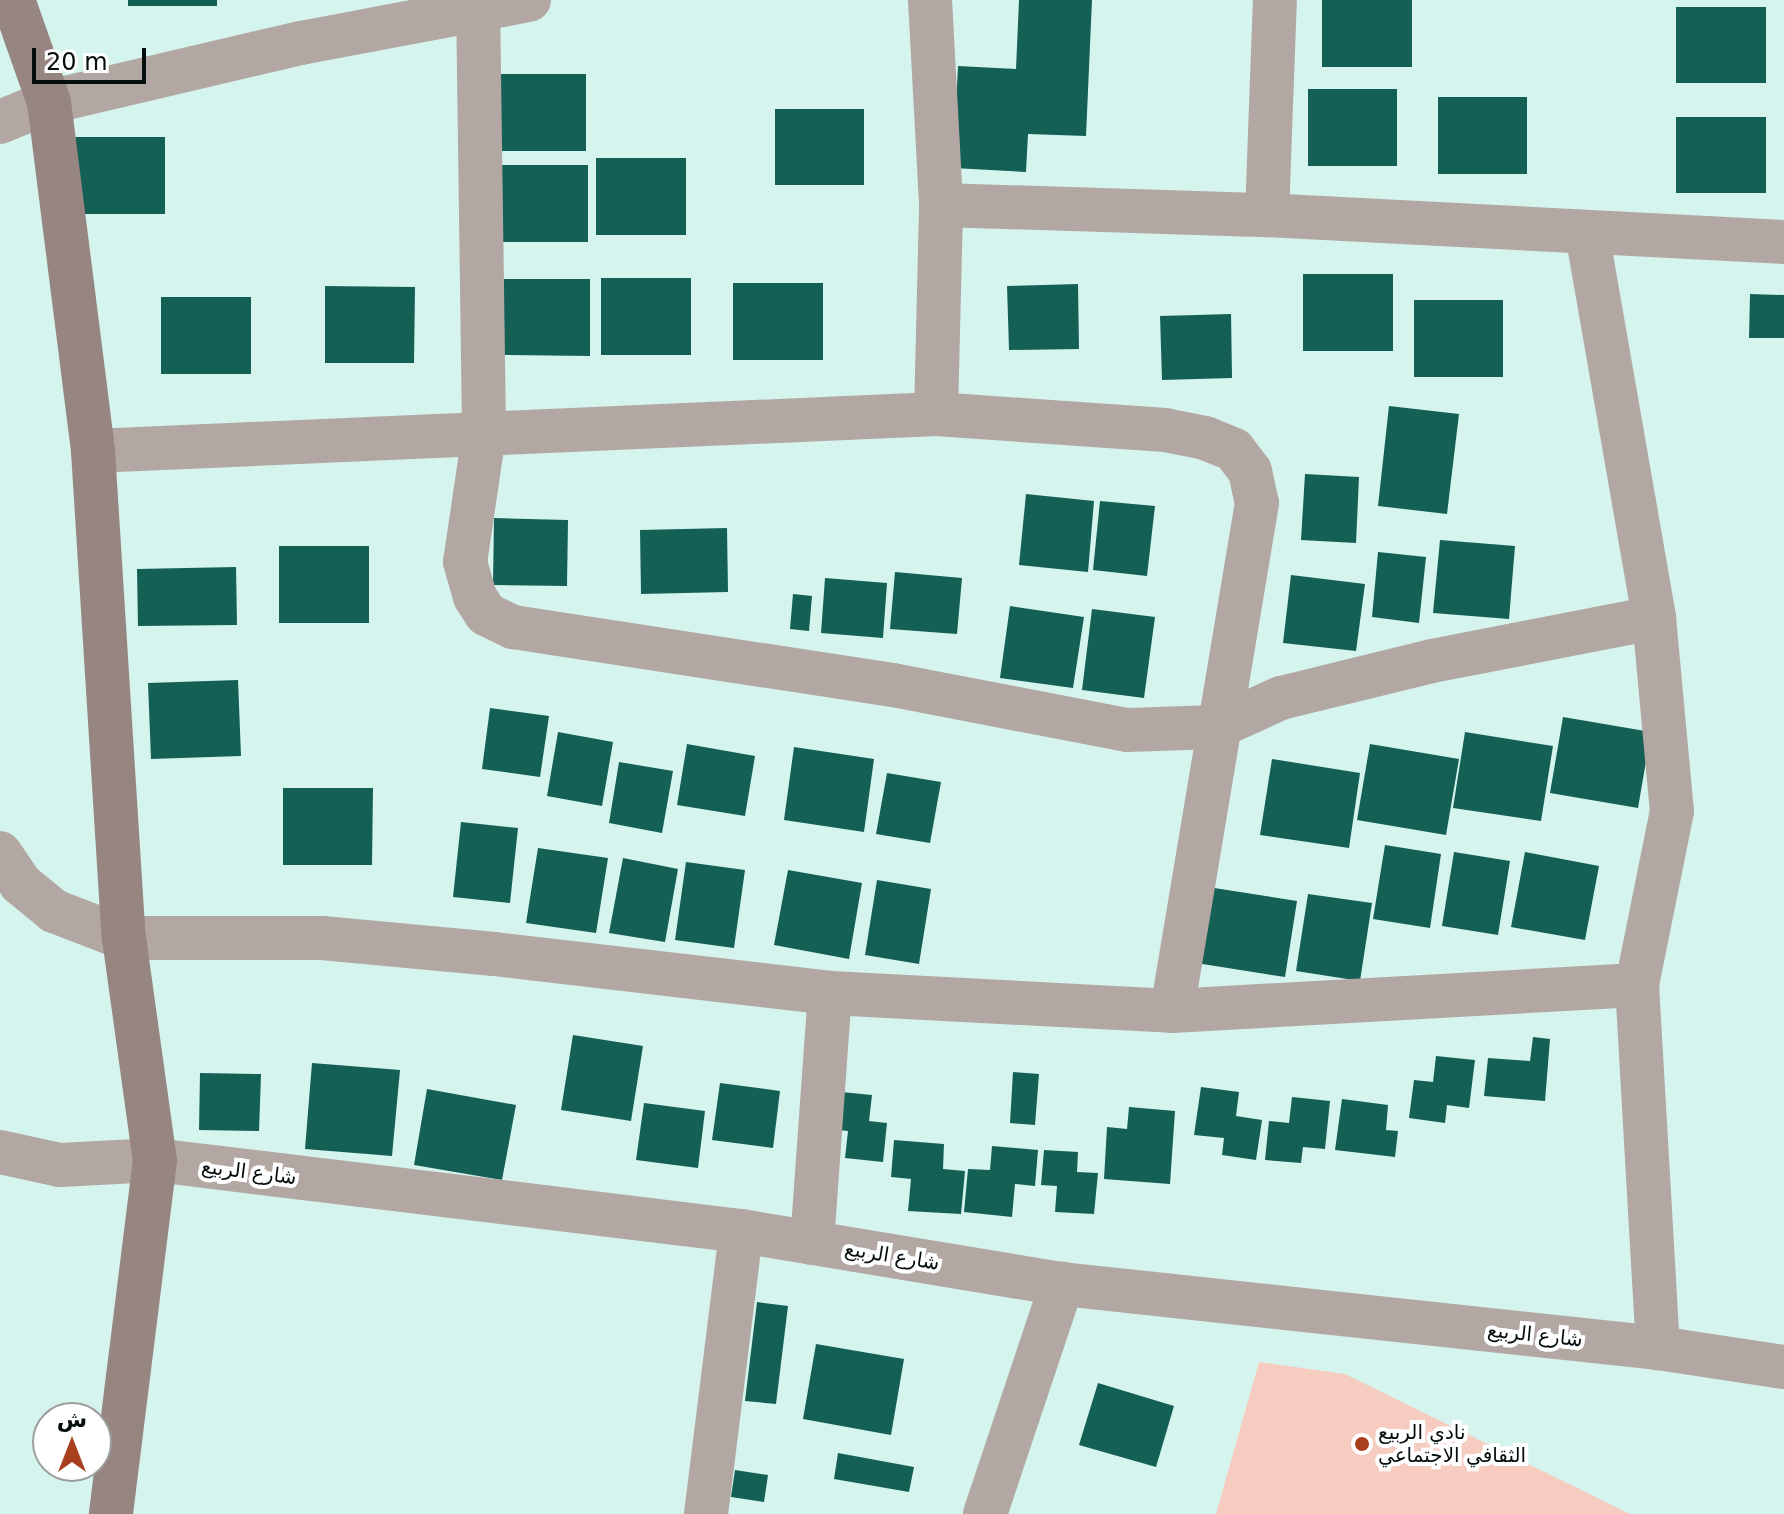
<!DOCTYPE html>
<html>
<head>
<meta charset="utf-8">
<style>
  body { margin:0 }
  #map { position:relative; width:1784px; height:1514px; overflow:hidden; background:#d5f4ed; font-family:"DejaVu Sans","Noto Naskh Arabic",sans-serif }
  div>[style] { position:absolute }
  .green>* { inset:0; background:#f6ccc0 }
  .building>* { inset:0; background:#146055 }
  .street>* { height:44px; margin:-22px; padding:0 22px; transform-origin:22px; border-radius:22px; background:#b3a7a3 }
  .secondary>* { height:44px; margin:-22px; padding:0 22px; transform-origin:22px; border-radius:22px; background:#968580 }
  .dots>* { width:22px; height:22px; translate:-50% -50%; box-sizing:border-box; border:4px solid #fff; border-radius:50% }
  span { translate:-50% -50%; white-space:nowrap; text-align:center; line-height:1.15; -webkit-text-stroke:8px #fff; paint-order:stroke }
  .street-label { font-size:20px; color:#040e0c }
  .poi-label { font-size:20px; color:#040e0c }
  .left { translate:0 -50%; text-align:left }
  .north { position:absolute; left:32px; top:1402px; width:80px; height:80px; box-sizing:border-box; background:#fff; border:2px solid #9b9f9e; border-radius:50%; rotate:0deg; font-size:22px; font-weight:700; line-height:32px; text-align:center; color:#040e0c }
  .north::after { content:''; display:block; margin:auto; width:28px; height:36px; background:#a84020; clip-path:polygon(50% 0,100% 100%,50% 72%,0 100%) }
  .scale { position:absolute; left:32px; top:48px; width:114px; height:36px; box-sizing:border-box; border:4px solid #040e0c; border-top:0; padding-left:10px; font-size:24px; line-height:28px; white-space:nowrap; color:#040e0c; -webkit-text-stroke:6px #fff; paint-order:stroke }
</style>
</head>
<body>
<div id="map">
  <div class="green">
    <div style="clip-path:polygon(1259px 1362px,1345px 1374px,1630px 1514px,1216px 1514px)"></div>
  </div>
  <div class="building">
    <div style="clip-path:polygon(128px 0,217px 0,217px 6px,128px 6px)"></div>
    <div style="clip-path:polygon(1019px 0,1092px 0,1086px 136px,1028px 134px,1026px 172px,953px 168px,958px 66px,1016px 69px)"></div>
    <div style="clip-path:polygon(1322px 0,1412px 0,1412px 67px,1322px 67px)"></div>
    <div style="clip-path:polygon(1676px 7px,1766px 7px,1766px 83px,1676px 83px)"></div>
    <div style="clip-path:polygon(496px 74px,586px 74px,586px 151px,496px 151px)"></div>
    <div style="clip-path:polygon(1308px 89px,1397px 89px,1397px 166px,1308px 166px)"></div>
    <div style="clip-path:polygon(1438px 97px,1527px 97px,1527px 174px,1438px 174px)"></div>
    <div style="clip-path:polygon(775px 109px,864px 109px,864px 185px,775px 185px)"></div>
    <div style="clip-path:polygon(1676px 117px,1766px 117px,1766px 193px,1676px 193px)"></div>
    <div style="clip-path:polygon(75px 137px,165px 137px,165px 214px,75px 214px)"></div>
    <div style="clip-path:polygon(596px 158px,686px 158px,686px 235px,596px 235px)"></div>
    <div style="clip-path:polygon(498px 165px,588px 165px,588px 242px,498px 242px)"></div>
    <div style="clip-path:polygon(1303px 274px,1393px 274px,1393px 351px,1303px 351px)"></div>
    <div style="clip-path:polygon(601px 278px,691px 278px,691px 355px,601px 355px)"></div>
    <div style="clip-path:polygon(500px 279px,590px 279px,590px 356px,500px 355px)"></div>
    <div style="clip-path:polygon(733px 283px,823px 283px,823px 360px,733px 360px)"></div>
    <div style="clip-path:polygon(1078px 284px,1079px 349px,1009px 350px,1007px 286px)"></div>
    <div style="clip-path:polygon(325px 286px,415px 287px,414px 363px,325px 363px)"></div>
    <div style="clip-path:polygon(1750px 294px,1784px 295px,1784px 338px,1749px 338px)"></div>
    <div style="clip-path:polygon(161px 297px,251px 297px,251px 374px,161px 374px)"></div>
    <div style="clip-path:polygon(1414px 300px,1503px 300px,1503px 377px,1414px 377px)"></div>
    <div style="clip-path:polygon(1231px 314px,1232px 378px,1162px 380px,1160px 316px)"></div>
    <div style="clip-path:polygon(1389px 406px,1459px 414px,1447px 514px,1378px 506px)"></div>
    <div style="clip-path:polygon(1305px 474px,1359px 477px,1356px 543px,1301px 540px)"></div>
    <div style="clip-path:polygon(1026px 494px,1094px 501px,1088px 572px,1019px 565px)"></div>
    <div style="clip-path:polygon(1100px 501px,1155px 506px,1147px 576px,1093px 570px)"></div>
    <div style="clip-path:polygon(494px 518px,568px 520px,567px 586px,493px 585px)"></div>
    <div style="clip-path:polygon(727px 528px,728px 592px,641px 594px,640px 530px)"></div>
    <div style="clip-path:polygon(1440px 540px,1515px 546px,1509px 619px,1433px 613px)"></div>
    <div style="clip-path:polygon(279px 546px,369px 546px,369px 623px,279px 623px)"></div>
    <div style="clip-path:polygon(1378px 552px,1426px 557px,1419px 623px,1372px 617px)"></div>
    <div style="clip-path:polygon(236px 567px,237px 625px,138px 626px,137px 569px)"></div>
    <div style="clip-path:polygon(895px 572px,962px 578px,957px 634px,890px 629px)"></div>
    <div style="clip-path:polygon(1291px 575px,1365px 584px,1356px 651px,1283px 643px)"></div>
    <div style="clip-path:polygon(825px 578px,887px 583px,883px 638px,821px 633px)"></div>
    <div style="clip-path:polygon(793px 594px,812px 596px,809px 631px,790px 629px)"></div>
    <div style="clip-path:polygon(1010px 606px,1084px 617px,1073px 688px,1000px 678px)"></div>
    <div style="clip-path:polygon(1092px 609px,1155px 617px,1144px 698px,1082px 690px)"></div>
    <div style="clip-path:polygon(238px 680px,241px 756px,151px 759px,148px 683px)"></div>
    <div style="clip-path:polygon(490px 708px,549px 716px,540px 777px,482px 769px)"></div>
    <div style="clip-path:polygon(1563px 717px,1651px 732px,1638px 808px,1550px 793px)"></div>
    <div style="clip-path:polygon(558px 732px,613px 742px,602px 806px,547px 796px)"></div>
    <div style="clip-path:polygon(1465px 732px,1553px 746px,1541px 821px,1453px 808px)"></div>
    <div style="clip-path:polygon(687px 744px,755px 756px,745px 816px,677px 805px)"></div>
    <div style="clip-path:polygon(1370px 744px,1459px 759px,1446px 835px,1357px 820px)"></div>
    <div style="clip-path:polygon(794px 747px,874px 759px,864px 832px,784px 820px)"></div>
    <div style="clip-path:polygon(1272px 759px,1360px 773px,1349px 848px,1260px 835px)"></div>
    <div style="clip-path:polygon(619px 762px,673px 771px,662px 833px,609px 823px)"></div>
    <div style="clip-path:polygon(887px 773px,941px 782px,930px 843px,876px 834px)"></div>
    <div style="clip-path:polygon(283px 788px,373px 788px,372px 865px,283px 865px)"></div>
    <div style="clip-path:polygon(461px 822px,518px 828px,510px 903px,453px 897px)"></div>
    <div style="clip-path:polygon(1385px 845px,1441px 854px,1430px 928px,1373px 919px)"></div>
    <div style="clip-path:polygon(538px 848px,608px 858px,596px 933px,526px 923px)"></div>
    <div style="clip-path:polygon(1454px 852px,1510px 861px,1498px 935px,1442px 926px)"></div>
    <div style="clip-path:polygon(1525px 852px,1599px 866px,1585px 940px,1511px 927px)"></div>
    <div style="clip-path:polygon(623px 858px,678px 869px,665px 942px,609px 933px)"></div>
    <div style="clip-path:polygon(686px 862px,745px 870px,734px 948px,675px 940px)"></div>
    <div style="clip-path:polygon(788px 870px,862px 883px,849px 959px,774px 945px)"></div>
    <div style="clip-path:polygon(877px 880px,931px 889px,919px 964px,865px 955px)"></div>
    <div style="clip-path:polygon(1208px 887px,1297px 901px,1285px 977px,1196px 963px)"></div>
    <div style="clip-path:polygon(1308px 894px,1372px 903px,1360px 981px,1296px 971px)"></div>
    <div style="clip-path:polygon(573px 1035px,643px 1046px,631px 1121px,561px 1110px)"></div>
    <div style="clip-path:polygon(1533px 1037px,1550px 1039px,1545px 1101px,1484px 1096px,1488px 1058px,1530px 1061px)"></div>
    <div style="clip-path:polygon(1436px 1056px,1475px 1060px,1469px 1108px,1447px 1105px,1445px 1123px,1409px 1118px,1414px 1080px,1433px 1082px)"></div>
    <div style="clip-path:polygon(312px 1063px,400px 1070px,392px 1156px,305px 1149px)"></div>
    <div style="clip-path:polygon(1013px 1072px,1039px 1074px,1035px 1125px,1010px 1123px)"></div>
    <div style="clip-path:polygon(200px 1073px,261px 1074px,259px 1131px,199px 1130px)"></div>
    <div style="clip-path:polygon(720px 1083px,780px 1091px,773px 1148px,712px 1140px)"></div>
    <div style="clip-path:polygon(1201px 1087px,1239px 1092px,1236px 1116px,1262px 1120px,1256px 1160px,1222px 1155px,1224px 1138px,1194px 1135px)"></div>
    <div style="clip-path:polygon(427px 1089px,516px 1105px,502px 1180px,414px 1165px)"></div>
    <div style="clip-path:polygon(831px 1091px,872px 1095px,869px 1121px,887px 1123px,883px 1162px,845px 1158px,848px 1131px,827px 1129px)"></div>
    <div style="clip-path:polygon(1292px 1097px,1330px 1101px,1325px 1149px,1303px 1147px,1301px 1163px,1265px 1160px,1269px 1121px,1289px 1123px)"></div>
    <div style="clip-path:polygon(1342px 1099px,1388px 1105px,1386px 1130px,1398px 1131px,1395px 1157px,1335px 1150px)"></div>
    <div style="clip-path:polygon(644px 1103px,705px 1111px,698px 1168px,636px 1160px)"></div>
    <div style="clip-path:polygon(1129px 1107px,1175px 1111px,1170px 1184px,1104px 1179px,1107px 1127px,1127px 1129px)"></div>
    <div style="clip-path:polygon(894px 1140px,944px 1144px,943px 1169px,965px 1171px,961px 1214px,908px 1211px,911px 1179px,891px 1177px)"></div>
    <div style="clip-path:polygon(992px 1146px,1038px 1150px,1035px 1186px,1015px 1184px,1012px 1217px,964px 1212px,968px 1169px,990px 1170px)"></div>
    <div style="clip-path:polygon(1044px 1150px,1078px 1152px,1077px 1172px,1098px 1173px,1094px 1214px,1055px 1212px,1057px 1186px,1041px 1185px)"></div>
    <div style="clip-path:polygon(757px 1302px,788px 1306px,776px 1404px,745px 1401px)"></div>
    <div style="clip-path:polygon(816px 1344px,904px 1359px,891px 1435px,803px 1419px)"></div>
    <div style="clip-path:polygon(1098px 1383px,1174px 1406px,1156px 1467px,1079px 1445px)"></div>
    <div style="clip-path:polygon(838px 1453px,914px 1467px,909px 1492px,834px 1479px)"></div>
    <div style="clip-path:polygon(735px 1470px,768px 1475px,764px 1502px,731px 1497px)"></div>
  </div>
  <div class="street">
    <div style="left:478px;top:0;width:434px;rotate:89.2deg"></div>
    <div style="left:484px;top:434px;width:129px;rotate:98.4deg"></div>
    <div style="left:465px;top:562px;width:36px;rotate:74deg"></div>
    <div style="left:475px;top:597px;width:20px;rotate:57deg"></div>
    <div style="left:486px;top:614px;width:30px;rotate:26deg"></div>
    <div style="left:513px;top:627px;width:384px;rotate:8.7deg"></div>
    <div style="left:893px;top:685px;width:238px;rotate:10.9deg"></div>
    <div style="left:1127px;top:730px;width:90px;rotate:-1.9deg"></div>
    <div style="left:1217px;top:727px;width:70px;rotate:-24.4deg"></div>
    <div style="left:1281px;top:698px;width:155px;rotate:-13.8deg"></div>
    <div style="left:1432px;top:661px;width:226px;rotate:-11deg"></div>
    <div style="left:930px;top:0;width:205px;rotate:86.9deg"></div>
    <div style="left:0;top:122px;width:53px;rotate:-22.2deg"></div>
    <div style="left:49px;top:102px;width:259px;rotate:-13.2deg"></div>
    <div style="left:301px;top:43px;width:232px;rotate:-10.7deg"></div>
    <div style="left:1267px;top:215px;width:215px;rotate:-87.9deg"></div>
    <div style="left:1587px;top:233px;width:391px;rotate:80.1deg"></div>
    <div style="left:1654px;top:618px;width:194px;rotate:84.7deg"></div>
    <div style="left:1672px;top:811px;width:177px;rotate:101.4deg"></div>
    <div style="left:1637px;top:985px;width:364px;rotate:86.7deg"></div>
    <div style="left:936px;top:414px;width:209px;rotate:-88.6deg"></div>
    <div style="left:941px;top:205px;width:326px;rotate:1.8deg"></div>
    <div style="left:1267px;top:215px;width:518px;rotate:2.99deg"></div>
    <div style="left:93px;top:451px;width:844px;rotate:-2.51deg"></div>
    <div style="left:936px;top:414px;width:230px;rotate:4deg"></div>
    <div style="left:1165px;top:430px;width:41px;rotate:11.3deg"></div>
    <div style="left:1205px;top:438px;width:31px;rotate:22deg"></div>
    <div style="left:1234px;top:450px;width:26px;rotate:53deg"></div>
    <div style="left:1250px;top:471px;width:33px;rotate:78deg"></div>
    <div style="left:1257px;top:503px;width:515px;rotate:99.5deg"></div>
    <div style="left:0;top:853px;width:37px;rotate:56deg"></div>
    <div style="left:21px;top:884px;width:43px;rotate:39.3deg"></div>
    <div style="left:54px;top:911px;width:75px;rotate:21.1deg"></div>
    <div style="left:124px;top:938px;width:198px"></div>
    <div style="left:322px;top:938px;width:173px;rotate:5.3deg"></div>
    <div style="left:494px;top:954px;width:338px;rotate:6.6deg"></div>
    <div style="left:830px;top:993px;width:342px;rotate:3deg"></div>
    <div style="left:1172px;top:1011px;width:466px;rotate:-3.2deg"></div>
    <div style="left:0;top:1152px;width:61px;rotate:12.2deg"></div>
    <div style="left:60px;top:1165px;width:95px;rotate:-3deg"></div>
    <div style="left:155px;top:1160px;width:590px;rotate:6.91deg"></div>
    <div style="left:741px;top:1231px;width:325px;rotate:9.4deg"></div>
    <div style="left:1062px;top:1284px;width:599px;rotate:6.13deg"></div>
    <div style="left:1658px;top:1348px;width:127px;rotate:8.6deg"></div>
    <div style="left:812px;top:1243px;width:251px;rotate:-85.9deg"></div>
    <div style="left:706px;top:1514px;width:285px;rotate:-82.9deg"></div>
    <div style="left:985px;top:1514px;width:243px;rotate:-71.5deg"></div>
  </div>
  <div class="secondary">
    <div style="left:13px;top:0;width:108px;rotate:70.6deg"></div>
    <div style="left:49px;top:102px;width:352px;rotate:82.8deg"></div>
    <div style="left:93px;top:451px;width:488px;rotate:86.4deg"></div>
    <div style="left:124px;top:938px;width:224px;rotate:82.1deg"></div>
    <div style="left:155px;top:1160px;width:357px;rotate:97.1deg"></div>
  </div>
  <div class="dots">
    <div style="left:1362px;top:1444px;background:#a84020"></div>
  </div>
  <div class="street-label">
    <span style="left:249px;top:1172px;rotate:7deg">شارع الربيع</span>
    <span style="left:892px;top:1256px;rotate:9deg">شارع الربيع</span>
    <span style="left:1535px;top:1335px;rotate:6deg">شارع الربيع</span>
  </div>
  <div class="poi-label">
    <span class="left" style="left:1378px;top:1444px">نادي الربيع<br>الثقافي الاجتماعي</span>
  </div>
  <div class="north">ش</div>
  <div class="scale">20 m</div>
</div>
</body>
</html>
